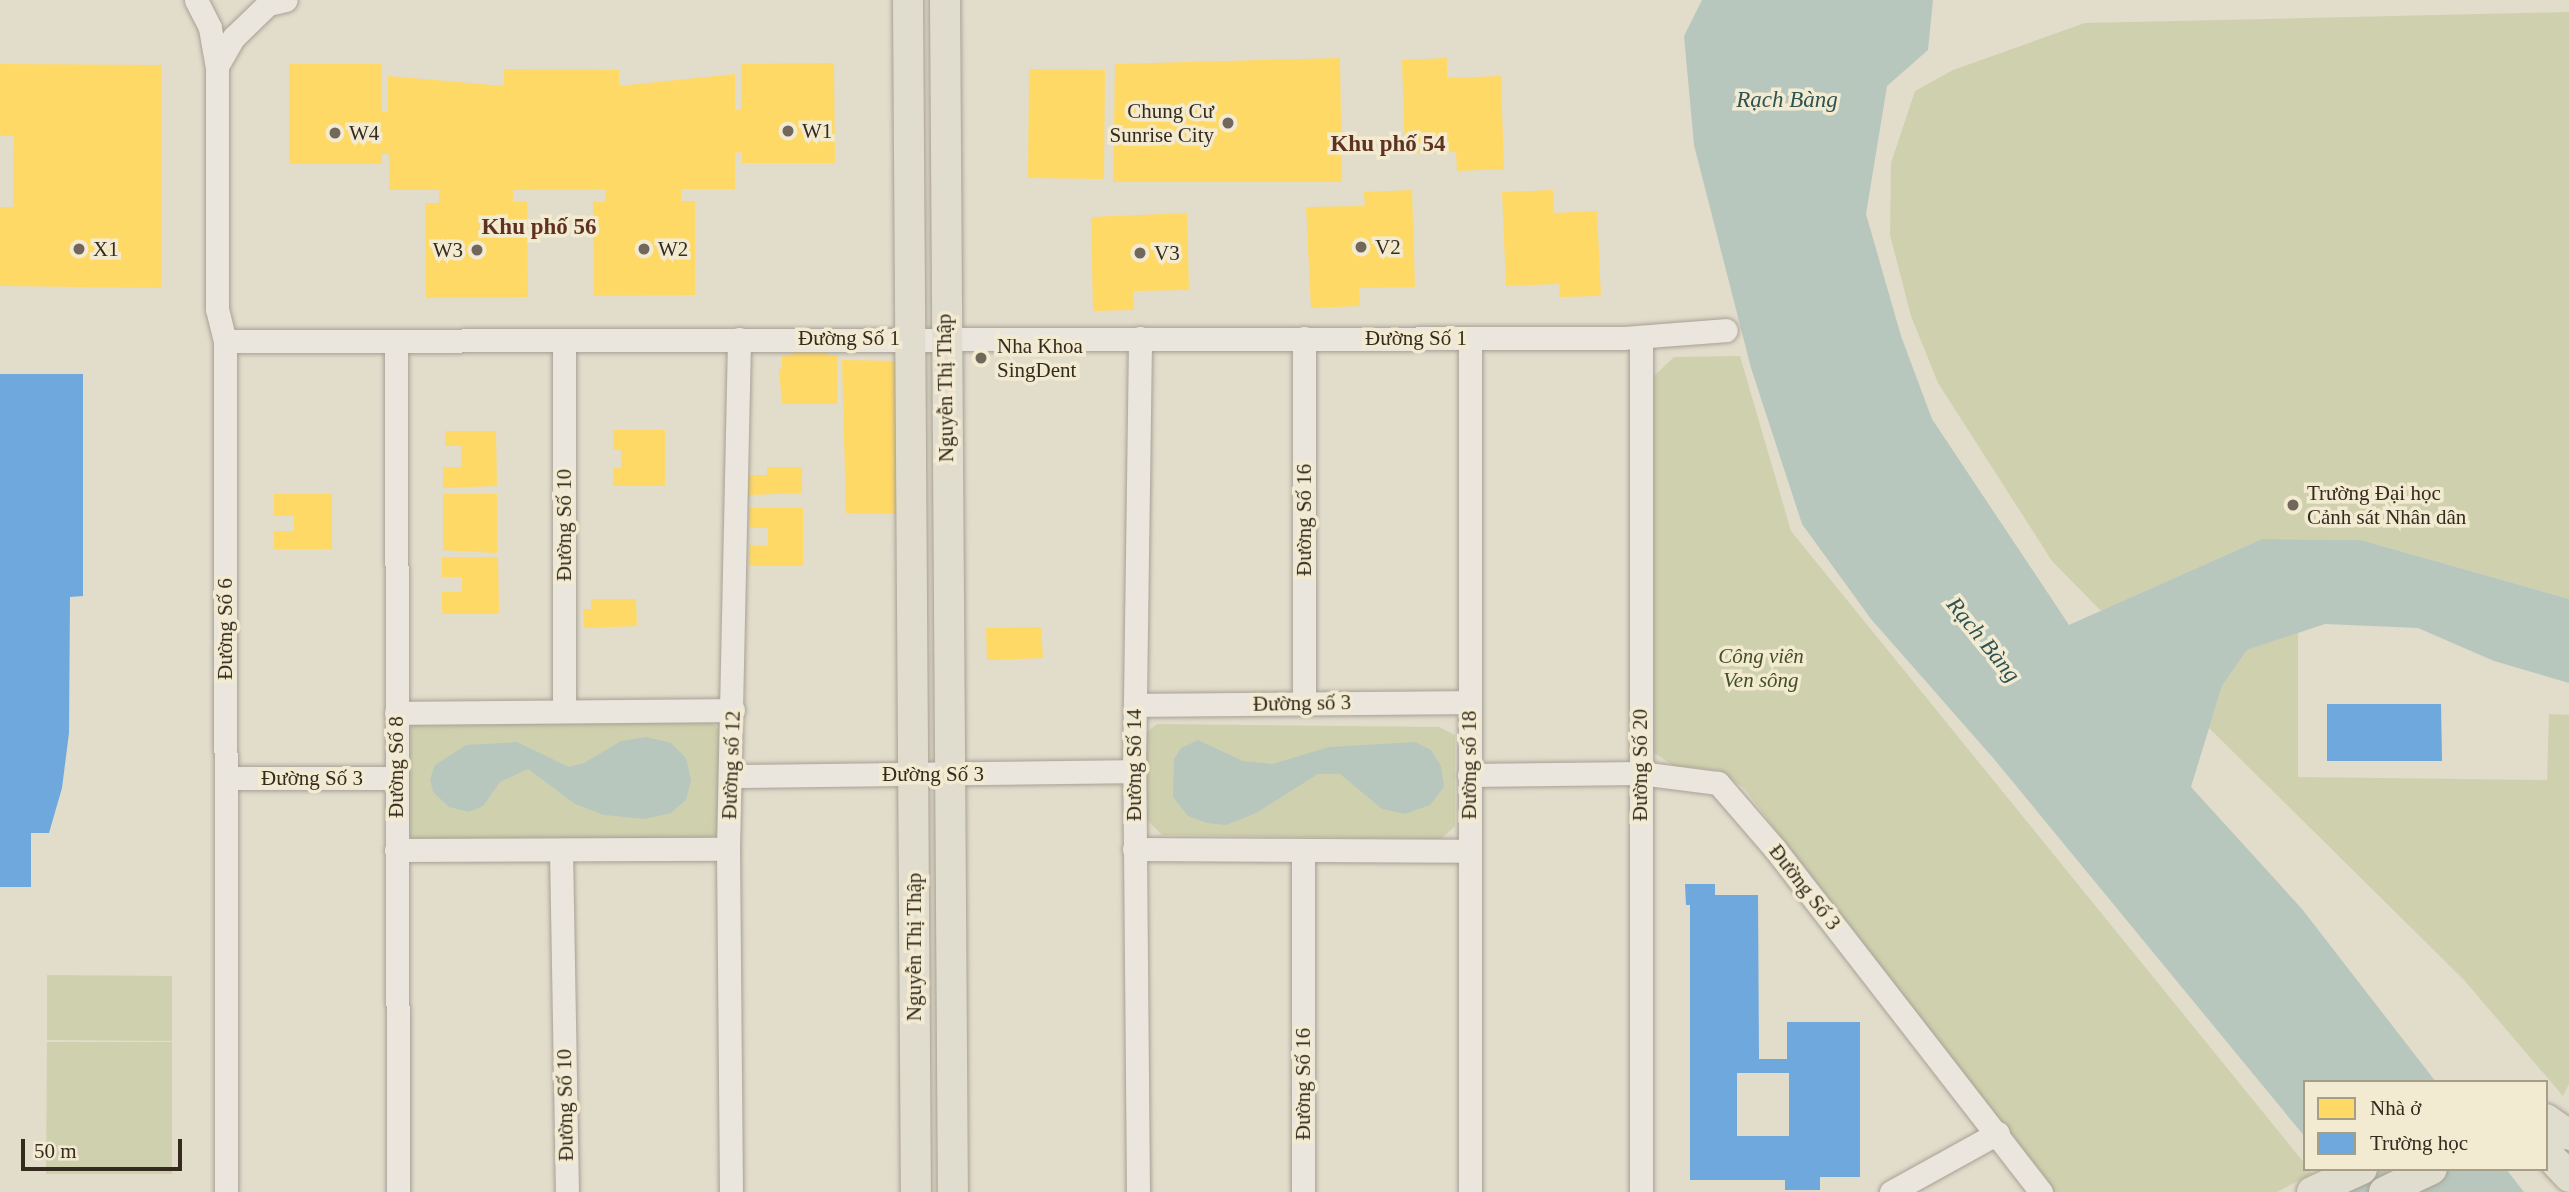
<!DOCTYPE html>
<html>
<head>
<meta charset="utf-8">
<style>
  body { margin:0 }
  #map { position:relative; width:2569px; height:1192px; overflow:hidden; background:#e2dccb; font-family:"Times New Roman",serif }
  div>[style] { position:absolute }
  .green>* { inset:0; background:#cfd1ae }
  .water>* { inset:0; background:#b7c7be }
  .homes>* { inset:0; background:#ffd966 }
  .schools>* { inset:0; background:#6fa8dc }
  .roads { filter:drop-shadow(0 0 2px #a7a195) drop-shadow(0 0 2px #a7a195) }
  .minor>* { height:23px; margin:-11.5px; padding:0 11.5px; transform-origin:11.5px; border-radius:11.5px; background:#eae6dd }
  .major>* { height:30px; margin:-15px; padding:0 15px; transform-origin:15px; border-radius:15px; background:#e1ddce }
  .dots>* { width:19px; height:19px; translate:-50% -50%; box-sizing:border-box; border:4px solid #f3ebd1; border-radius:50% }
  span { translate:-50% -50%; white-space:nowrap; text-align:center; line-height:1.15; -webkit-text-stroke:7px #f3ebd1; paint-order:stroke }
  .poi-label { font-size:21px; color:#342a1e }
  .right { translate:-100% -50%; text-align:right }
  .left { translate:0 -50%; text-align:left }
  .street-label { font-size:21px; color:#342a1e }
  .park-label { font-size:21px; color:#424f26; font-style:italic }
  .water-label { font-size:23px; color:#2e5353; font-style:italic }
  .neighbourhood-label { font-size:23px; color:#5e3120; font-weight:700 }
  .legend { position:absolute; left:2303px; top:1080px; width:245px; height:91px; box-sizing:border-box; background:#f3ebd1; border:2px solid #a79e89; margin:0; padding:9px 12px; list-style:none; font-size:21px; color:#342a1e }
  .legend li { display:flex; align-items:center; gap:14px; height:35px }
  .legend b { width:35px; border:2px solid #a79e89 }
  .scale { position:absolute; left:21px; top:1139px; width:161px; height:32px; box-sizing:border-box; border:4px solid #342a1e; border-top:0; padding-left:9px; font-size:21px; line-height:24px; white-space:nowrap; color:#342a1e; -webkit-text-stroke:5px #f3ebd1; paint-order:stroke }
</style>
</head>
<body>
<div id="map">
  <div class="green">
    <div style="clip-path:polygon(2569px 12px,2569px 599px,2361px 540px,2262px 539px,2101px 611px,2052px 561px,1938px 383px,1911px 316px,1890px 235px,1891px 163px,1915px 91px,1953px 70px,2085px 23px)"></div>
    <div style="clip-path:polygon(1740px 356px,1791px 531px,2305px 1164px,2305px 1169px,2313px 1173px,2277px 1192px,2050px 1192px,1744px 788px,1718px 770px,1674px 766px,1653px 752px,1653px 377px,1674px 357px)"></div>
    <div style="clip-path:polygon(2298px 632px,2298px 777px,2547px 780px,2549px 714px,2569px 715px,2569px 1084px,2563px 1096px,2464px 980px,2209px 728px,2222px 686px,2247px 650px)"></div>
    <div style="clip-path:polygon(705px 717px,720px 730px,722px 832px,703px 842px,416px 842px,406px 833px,407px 732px,417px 720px)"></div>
    <div style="clip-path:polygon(1157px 724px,1439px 727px,1455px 735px,1455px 826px,1441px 839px,1162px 835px,1147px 820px,1146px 733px)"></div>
    <div style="clip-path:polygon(47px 975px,172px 976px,172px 1041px,47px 1040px)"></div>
    <div style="clip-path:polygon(47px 1042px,172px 1042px,172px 1174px,46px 1174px)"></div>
  </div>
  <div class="water">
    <div style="clip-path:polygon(1702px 0,1933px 0,1928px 50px,1887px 86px,1866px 214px,1901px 336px,1932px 419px,2069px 625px,2262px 539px,2361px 540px,2569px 599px,2569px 683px,2494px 661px,2418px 628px,2325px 624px,2247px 650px,2222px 686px,2191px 787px,2302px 909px,2436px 1082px,2305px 1082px,2305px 1137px,1994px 759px,1871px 619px,1802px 524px,1751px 368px,1694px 145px,1684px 36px)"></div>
    <div style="clip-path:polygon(646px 737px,671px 743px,686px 758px,691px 780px,686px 800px,671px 813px,645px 819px,604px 815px,575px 804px,528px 769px,500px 782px,483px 806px,469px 812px,449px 807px,433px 792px,430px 779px,435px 765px,466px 745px,517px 742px,569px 767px,584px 763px,621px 741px)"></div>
    <div style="clip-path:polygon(1198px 740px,1243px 761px,1272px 764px,1329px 747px,1415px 742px,1431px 750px,1441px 766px,1444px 787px,1430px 805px,1405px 814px,1382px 809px,1340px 774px,1318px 774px,1256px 813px,1226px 825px,1207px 823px,1188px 816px,1173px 797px,1174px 759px,1181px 748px)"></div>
    <div style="clip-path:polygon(2330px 1169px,2506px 1169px,2524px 1192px,2348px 1192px)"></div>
  </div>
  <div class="homes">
    <div style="clip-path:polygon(1340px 58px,1342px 182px,1113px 182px,1115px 64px)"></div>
    <div style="clip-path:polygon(1447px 58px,1447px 78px,1501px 76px,1504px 169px,1457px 171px,1456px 152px,1405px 153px,1402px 60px)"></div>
    <div style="clip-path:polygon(834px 63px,835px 163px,742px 163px,742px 152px,735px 153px,735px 189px,681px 189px,681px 201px,695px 201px,695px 295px,594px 296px,593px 202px,605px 202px,605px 189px,513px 190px,513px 202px,527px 202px,528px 297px,426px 298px,425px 203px,439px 203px,439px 190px,389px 190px,389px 154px,382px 154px,382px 164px,289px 164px,289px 64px,381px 64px,382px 112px,388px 112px,388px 76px,504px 86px,504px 69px,619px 70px,619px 86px,735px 74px,735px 110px,741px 110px,741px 64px)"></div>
    <div style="clip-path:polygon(0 64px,162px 65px,161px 288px,0 286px,0 207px,13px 207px,14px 136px,0 136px)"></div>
    <div style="clip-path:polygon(1029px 69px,1105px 70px,1104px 179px,1028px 178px)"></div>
    <div style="clip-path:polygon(1412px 190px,1415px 287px,1359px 288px,1360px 306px,1311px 308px,1306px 207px,1365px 206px,1364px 192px)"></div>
    <div style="clip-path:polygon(1553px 190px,1554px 213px,1597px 211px,1601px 296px,1560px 297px,1559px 284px,1506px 286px,1502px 192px)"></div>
    <div style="clip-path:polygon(1187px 213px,1189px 290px,1133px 291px,1134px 310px,1093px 311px,1091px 217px)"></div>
    <div style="clip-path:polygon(792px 347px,827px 348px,827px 355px,837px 355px,837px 404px,782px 404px,779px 369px,782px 369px,782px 355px,792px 355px)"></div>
    <div style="clip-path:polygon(842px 360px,901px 361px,900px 514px,846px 513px)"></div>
    <div style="clip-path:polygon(613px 430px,665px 430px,665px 486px,613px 486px,613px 468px,621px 468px,621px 450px,613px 450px)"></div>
    <div style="clip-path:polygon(445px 431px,496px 431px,497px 486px,443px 488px,443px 467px,461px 467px,461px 446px,445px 446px)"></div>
    <div style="clip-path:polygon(767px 467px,802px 467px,802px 493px,748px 495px,748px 475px,767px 475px)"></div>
    <div style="clip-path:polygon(274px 494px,332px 494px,332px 549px,274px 549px,274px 531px,294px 531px,294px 516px,274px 516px)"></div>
    <div style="clip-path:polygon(443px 494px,497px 494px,497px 553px,443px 550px)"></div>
    <div style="clip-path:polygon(749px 508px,803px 508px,803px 566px,749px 566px,749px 545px,768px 546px,768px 528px,749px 528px)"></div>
    <div style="clip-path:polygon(442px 557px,498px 557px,499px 614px,442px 614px,442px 592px,462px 592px,462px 577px,442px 577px)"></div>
    <div style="clip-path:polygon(591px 599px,636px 599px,637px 626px,584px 628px,583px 609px,591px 609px)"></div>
    <div style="clip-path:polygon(1041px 627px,1043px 658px,987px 660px,986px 628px)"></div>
  </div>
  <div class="schools">
    <div style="clip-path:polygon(0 374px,83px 374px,83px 596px,70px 597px,69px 733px,62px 788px,49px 833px,31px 833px,31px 887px,0 887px)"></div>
    <div style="clip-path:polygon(2327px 704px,2441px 704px,2442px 761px,2327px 761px)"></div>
    <div style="clip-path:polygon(evenodd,1685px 884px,1715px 884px,1715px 895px,1758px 895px,1759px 1059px,1787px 1059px,1787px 1022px,1860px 1022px,1860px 1177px,1820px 1177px,1820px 1190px,1785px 1190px,1785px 1180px,1690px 1180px,1690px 905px,1686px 905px,1685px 884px,1737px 1073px,1789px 1073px,1789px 1136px,1737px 1136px,1737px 1073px)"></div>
  </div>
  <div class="roads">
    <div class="minor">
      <div style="left:196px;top:0;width:31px;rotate:63deg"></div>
      <div style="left:210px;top:28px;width:39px;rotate:80deg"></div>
      <div style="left:217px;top:66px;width:243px;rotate:90deg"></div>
      <div style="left:217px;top:309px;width:33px;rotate:76deg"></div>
      <div style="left:225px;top:341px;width:851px;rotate:89.93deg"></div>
      <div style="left:217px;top:66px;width:34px;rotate:-60deg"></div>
      <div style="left:234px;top:37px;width:47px;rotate:-44.1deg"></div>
      <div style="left:268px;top:4px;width:18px;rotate:-13deg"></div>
      <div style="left:225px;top:341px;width:1398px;rotate:-0.12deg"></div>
      <div style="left:1623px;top:338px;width:103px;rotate:-4.4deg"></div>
      <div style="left:396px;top:341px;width:851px;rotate:89.87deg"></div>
      <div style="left:1304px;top:703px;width:365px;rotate:-90deg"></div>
      <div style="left:1135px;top:705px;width:335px;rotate:-0.5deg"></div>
      <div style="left:564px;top:708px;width:366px;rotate:-90deg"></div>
      <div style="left:396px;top:713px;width:337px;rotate:-0.5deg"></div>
      <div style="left:1469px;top:775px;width:171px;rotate:-0.7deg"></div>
      <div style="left:1640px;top:773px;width:79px;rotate:7.3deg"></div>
      <div style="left:1718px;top:783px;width:87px;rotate:49.2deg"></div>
      <div style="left:1775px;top:849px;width:434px;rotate:52.2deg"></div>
      <div style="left:733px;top:776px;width:401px;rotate:-0.7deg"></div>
      <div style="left:227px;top:778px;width:169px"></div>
      <div style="left:1134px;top:849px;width:335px;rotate:0.3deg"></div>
      <div style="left:396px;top:850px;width:332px;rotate:-0.2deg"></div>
      <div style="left:561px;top:850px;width:342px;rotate:89deg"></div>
      <div style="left:731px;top:1192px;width:343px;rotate:-90.5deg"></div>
      <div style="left:728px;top:849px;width:510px;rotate:-88.76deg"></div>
      <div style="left:1138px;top:1192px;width:421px;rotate:-90.5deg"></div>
      <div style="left:1134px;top:771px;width:433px;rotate:-89.2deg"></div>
      <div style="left:1303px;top:1192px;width:342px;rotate:-90deg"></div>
      <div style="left:1470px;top:1192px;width:854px;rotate:-90deg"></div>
      <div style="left:1641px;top:1192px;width:854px;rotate:-90deg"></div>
      <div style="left:1891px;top:1192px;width:122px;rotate:-28.9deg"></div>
    </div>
    <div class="major">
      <div style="left:908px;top:0;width:1192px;rotate:89.62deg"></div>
      <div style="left:945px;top:0;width:1192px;rotate:89.62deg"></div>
      <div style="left:2546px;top:1119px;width:28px;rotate:35deg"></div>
      <div style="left:2546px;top:1152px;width:34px;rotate:47deg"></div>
      <div style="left:2312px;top:1192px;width:55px;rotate:-24.7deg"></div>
      <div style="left:2384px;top:1192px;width:53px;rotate:-25.6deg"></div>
    </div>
  </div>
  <div class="dots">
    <div style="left:1228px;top:123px;background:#71685b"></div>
    <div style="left:788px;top:131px;background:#71685b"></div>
    <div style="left:335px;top:133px;background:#71685b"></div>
    <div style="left:1361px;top:247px;background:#71685b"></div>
    <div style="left:79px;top:249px;background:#71685b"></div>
    <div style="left:644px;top:249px;background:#71685b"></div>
    <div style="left:477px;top:250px;background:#71685b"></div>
    <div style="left:1140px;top:253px;background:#71685b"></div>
    <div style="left:981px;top:358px;background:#71685b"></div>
    <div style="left:2293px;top:505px;background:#71685b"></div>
  </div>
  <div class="poi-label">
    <span class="right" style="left:1214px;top:123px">Chung Cư<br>Sunrise City</span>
    <span class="left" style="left:802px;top:131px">W1</span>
    <span class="left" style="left:349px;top:133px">W4</span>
    <span class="left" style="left:1375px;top:247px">V2</span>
    <span class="left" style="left:93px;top:249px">X1</span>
    <span class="left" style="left:658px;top:249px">W2</span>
    <span class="right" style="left:463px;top:250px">W3</span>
    <span class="left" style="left:1154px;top:253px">V3</span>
    <span class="left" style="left:997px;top:358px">Nha Khoa<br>SingDent</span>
    <span class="left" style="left:2307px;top:505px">Trường Đại học<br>Cảnh sát Nhân dân</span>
  </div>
  <div class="street-label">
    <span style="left:849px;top:338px">Đường Số 1</span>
    <span style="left:1416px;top:338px">Đường Số 1</span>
    <span style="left:945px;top:388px;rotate:-91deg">Nguyễn Thị Thập</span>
    <span style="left:1304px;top:520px;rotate:-90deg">Đường Số 16</span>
    <span style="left:564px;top:525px;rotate:-90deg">Đường Số 10</span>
    <span style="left:225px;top:629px;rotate:-90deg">Đường Số 6</span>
    <span style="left:1302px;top:703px;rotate:-1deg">Đường số 3</span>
    <span style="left:731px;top:765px;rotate:-88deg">Đường số 12</span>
    <span style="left:1134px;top:765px;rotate:-90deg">Đường Số 14</span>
    <span style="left:1469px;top:765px;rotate:-90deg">Đường số 18</span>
    <span style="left:1640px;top:765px;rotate:-90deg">Đường Số 20</span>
    <span style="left:396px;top:767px;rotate:-90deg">Đường Số 8</span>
    <span style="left:933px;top:774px">Đường Số 3</span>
    <span style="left:312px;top:778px">Đường Số 3</span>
    <span style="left:1805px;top:887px;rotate:52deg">Đường Số 3</span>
    <span style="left:914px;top:947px;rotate:-90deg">Nguyễn Thị Thập</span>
    <span style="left:1303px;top:1084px;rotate:-90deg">Đường Số 16</span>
    <span style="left:565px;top:1105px;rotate:-91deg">Đường Số 10</span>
  </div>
  <div class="park-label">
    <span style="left:1761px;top:668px">Công viên<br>Ven sông</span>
  </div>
  <div class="water-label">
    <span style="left:1787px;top:100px">Rạch Bàng</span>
    <span style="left:1983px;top:640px;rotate:51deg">Rạch Bàng</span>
  </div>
  <div class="neighbourhood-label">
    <span style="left:1388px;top:144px">Khu phố 54</span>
    <span style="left:539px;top:227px">Khu phố 56</span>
  </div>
  <ul class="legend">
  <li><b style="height:19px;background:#ffd966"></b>Nhà ở</li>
  <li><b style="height:19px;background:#6fa8dc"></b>Trường học</li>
  </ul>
  <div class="scale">50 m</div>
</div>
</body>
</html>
